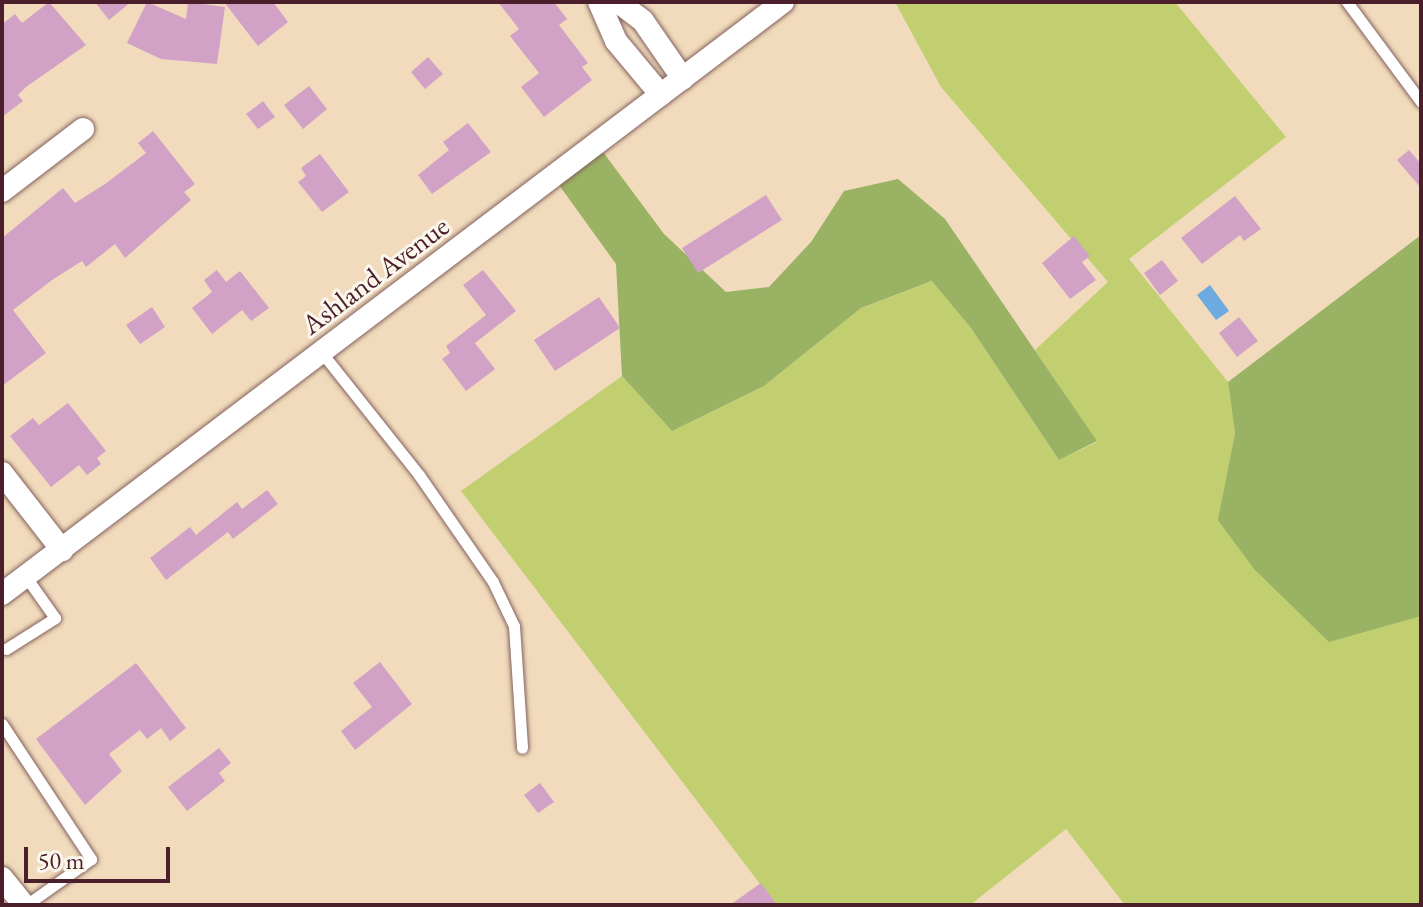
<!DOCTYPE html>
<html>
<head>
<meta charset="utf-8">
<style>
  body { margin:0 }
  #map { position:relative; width:1423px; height:907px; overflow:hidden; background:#f1dbbc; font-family:"EB Garamond",serif }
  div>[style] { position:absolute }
  .green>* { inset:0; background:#c2cf71 }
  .forest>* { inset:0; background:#99b263 }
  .water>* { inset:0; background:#6daadf }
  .building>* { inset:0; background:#d1a2c6 }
  .roads { filter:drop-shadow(0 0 2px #84615e) drop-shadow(0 0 2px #84615e) }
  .lane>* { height:11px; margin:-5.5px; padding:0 5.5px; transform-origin:5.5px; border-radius:5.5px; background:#fff }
  .street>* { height:22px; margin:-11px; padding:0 11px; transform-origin:11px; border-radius:11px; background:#fff }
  span { translate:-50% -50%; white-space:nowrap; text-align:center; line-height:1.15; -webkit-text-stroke:6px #fbf7ec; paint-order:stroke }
  .street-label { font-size:28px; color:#4a1f2b }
  .frame { position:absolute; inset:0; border:4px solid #4a1f2b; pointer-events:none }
  .scale { position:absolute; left:24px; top:847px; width:146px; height:36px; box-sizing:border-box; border:4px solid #4a1f2b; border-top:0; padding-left:10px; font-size:24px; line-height:28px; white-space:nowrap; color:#4a1f2b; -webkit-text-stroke:6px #fbf7ec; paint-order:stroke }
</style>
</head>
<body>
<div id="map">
  <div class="green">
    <div style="clip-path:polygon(895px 2px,1175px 2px,1286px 137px,1129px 259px,1228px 382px,1235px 433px,1219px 520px,1406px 618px,1421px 616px,1421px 905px,1125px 905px,1066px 829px,970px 905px,776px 905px,461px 491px,622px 376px,672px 431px,764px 386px,861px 308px,933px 281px,971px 328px,1059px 460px,1097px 442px,1035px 350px,1108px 282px,941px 87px)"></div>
  </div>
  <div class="forest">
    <div style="clip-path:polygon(603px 152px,664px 234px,726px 292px,769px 287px,811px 242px,844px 191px,898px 179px,945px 219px,1097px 441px,1059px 460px,971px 328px,932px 281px,861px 308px,764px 386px,672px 431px,622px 376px,616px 264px,559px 185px)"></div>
    <div style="clip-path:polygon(1421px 235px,1421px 616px,1329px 642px,1254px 569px,1218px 520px,1235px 433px,1228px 382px)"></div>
  </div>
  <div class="water">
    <div style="clip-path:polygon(1210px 285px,1229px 311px,1216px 320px,1197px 295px)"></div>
  </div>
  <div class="building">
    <div style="clip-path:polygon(49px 2px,86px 45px,26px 87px,18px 95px,23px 101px,2px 117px,2px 24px,15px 14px,22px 23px)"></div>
    <div style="clip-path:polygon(95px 2px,131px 2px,109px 20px)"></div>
    <div style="clip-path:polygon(147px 2px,186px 19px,188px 2px,225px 7px,217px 64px,161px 59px,127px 43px)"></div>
    <div style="clip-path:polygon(224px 2px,273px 2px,288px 22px,258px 46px)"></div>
    <div style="clip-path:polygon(498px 2px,554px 2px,567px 19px,559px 25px,588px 63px,582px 67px,592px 80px,544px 117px,521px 87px,539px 73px,510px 36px,519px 29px)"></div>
    <div style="clip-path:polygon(428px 57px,443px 74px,425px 89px,411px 72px)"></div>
    <div style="clip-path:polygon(309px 86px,327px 109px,303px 129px,284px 105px)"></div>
    <div style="clip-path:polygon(263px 101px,275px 117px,258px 129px,246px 114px)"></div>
    <div style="clip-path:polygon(468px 123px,491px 152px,432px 194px,418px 175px,449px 150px,443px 142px)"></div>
    <div style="clip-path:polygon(153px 131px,195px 184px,184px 192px,191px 200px,125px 258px,115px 244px,86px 267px,82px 261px,52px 280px,13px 310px,46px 353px,2px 386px,2px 238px,63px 188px,75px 203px,105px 184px,146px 153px,138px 143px)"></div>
    <div style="clip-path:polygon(1409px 150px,1421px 164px,1421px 188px,1397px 160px)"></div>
    <div style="clip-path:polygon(320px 154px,349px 192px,322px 212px,298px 182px,306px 176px,301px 168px)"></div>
    <div style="clip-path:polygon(766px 195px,782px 220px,698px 273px,682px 248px)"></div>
    <div style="clip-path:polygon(1235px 196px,1261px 229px,1244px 241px,1240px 235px,1202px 264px,1181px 238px)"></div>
    <div style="clip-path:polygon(1074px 236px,1090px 256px,1082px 262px,1096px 280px,1070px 299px,1042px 263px)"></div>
    <div style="clip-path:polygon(1162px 260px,1178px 281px,1160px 295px,1144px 273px)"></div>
    <div style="clip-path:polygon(217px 270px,226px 282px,240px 271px,269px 308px,251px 321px,242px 310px,212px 334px,192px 308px,212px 292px,204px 280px)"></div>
    <div style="clip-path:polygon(483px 270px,516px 311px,475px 343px,495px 369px,466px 391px,442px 359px,450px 353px,446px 346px,486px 315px,463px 285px)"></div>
    <div style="clip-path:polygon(599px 297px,620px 328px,555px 371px,534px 340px)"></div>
    <div style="clip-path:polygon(152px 307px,165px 327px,140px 344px,126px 325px)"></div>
    <div style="clip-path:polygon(1239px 317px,1258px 341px,1237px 357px,1219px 333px)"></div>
    <div style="clip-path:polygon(68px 403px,106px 451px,97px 458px,101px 464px,87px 475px,79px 465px,51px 487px,10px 436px,33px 418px,39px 425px)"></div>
    <div style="clip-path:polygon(267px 490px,278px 504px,233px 539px,228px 532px,166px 580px,150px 558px,190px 527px,196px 535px,237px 502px,242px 509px)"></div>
    <div style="clip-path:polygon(380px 662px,412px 704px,355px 750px,341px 731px,372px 707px,353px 683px)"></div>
    <div style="clip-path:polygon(136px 663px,186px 728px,170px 741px,161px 728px,147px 739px,140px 730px,109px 754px,122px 771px,85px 805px,36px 739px)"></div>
    <div style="clip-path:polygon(219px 748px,231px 763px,219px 773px,225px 781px,187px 811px,168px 787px)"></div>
    <div style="clip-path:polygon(540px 783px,554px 802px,538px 813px,524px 795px)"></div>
    <div style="clip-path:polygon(761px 883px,777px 905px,730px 905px)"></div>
  </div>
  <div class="roads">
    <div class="lane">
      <div style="left:1347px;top:2px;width:124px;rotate:53.5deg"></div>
      <div style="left:322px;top:353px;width:156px;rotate:51.5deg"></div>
      <div style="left:419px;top:475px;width:130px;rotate:55.3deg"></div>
      <div style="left:493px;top:582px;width:49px;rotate:64.5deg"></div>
      <div style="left:514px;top:626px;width:122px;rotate:86.2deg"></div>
      <div style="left:6px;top:649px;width:58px;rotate:-32.3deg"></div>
      <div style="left:55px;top:618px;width:50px;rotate:-125.3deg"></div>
      <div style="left:2px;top:724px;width:162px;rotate:56.6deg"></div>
      <div style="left:91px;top:859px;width:80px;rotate:144.7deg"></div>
    </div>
    <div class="street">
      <div style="left:599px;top:2px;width:43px;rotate:66.4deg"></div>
      <div style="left:616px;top:41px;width:70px;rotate:50.2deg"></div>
      <div style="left:618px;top:2px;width:31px;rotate:37deg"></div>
      <div style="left:643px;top:21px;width:70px;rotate:55.4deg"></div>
      <div style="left:2px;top:191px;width:102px;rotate:-37.4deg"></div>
      <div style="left:2px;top:473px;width:98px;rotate:52.1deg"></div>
      <div style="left:2px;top:594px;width:980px;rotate:-37.16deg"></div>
      <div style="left:2px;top:878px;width:35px;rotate:51deg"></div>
    </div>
  </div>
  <div class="street-label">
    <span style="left:375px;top:275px;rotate:-37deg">Ashland Avenue</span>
  </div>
  <div class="frame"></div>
  <div class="scale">50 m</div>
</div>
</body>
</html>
